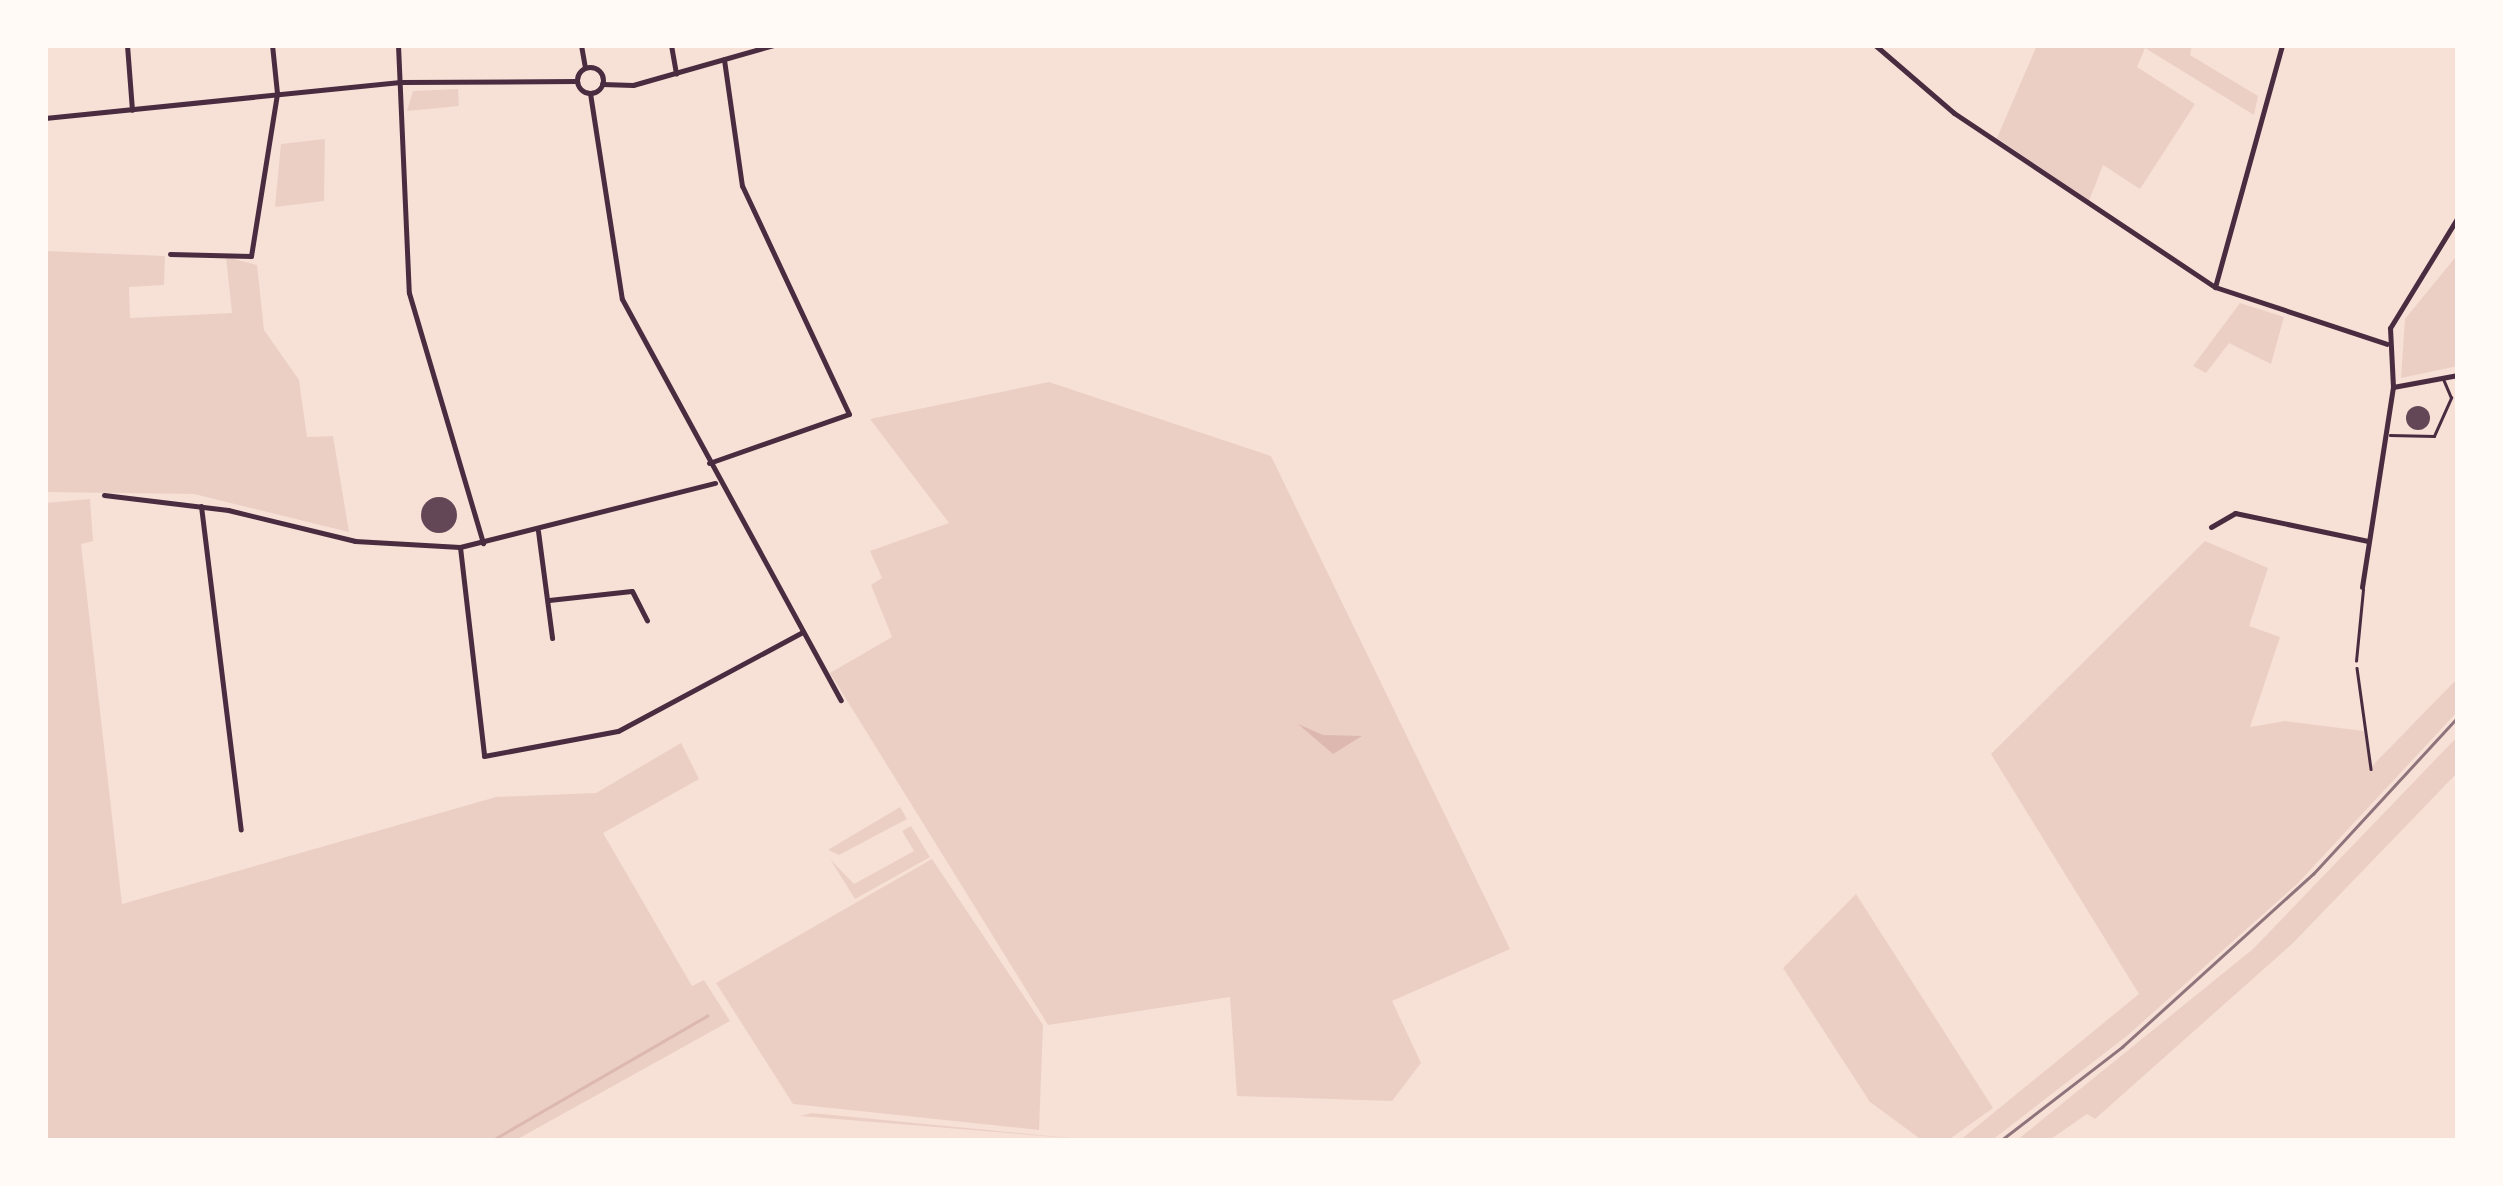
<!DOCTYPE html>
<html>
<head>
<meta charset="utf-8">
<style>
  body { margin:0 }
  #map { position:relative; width:2503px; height:1186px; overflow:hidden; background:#f7e1d7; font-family:Cabin,sans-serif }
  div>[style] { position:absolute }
  .green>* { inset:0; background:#ebcfc5 }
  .water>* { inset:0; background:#dcb8b0 }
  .stream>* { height:2.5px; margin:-1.25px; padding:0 1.25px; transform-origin:1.25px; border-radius:1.25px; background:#dcb8b0 }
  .building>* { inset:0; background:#644757 }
  .round { border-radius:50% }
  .path>* { height:2.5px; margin:-1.25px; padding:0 1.25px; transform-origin:1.25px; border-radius:1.25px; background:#4a2c40 }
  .service>* { height:2.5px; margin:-1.25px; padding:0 1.25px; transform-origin:1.25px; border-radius:1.25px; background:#4a2c40 }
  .minor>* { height:5px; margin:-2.5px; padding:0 2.5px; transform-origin:2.5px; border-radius:2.5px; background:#4a2c40 }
  .minor>.ring { margin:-2.5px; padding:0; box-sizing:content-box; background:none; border:5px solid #4a2c40; border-radius:50% }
  .rail>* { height:2.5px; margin:-1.25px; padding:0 1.25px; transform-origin:1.25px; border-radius:1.25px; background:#8f747c }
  span { translate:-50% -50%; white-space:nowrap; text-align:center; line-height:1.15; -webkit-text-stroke:10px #fffaf5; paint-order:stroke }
  .frame { position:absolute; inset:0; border:48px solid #fffaf5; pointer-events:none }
</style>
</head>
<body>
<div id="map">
  <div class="green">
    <div style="clip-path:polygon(2037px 45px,2192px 45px,2190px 55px,2258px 96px,2254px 115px,2145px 48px,2137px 67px,2195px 104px,2140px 189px,2103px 165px,2089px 201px,1997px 138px)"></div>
    <div style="clip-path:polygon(458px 89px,459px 106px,407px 111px,413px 91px)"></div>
    <div style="clip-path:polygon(325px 139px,324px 201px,275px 207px,281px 144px)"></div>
    <div style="clip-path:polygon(45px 251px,165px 256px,164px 285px,129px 287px,130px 318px,232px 313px,226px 257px,257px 265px,264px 330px,299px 380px,307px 437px,333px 436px,349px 532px,194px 494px,45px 492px)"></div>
    <div style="clip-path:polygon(2458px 254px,2458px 366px,2401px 378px,2405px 319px)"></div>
    <div style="clip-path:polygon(2240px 303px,2284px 317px,2271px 364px,2229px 343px,2206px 373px,2193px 366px)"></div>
    <div style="clip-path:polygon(1049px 382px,1271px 456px,1510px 949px,1392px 1001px,1421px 1063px,1392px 1101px,1237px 1096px,1230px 997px,1048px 1025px,830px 673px,892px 637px,871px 585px,882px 578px,870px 551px,949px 523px,870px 419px)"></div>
    <div style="clip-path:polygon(90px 499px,93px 541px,81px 544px,122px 904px,496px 797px,596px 793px,681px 743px,699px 779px,603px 833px,692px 986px,704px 980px,730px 1021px,514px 1141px,45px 1141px,45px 503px)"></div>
    <div style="clip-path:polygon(2205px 541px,2268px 568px,2249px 626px,2280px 637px,2250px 727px,2285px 721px,2364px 731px,2370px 768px,2458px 678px,2458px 711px,2298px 883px,2128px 1035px,1991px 1141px,1959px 1141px,2139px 994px,1991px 754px)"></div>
    <div style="clip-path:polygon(2458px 736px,2458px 772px,2292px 944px,2095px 1119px,2087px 1114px,2048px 1141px,2016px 1141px,2253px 949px)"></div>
    <div style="clip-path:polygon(900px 807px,907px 819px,839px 855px,828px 850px)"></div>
    <div style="clip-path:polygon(911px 826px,930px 857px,855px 899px,830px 859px,854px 884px,914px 851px,902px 831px)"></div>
    <div style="clip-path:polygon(932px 859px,1043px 1025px,1039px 1130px,793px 1104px,716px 983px)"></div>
    <div style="clip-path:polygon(1856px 894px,1993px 1108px,1947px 1141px,1923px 1141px,1870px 1102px,1783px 968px)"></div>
    <div style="clip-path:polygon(812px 1113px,1049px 1136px,1105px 1141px,800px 1116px)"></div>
  </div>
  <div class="water">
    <div style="clip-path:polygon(1298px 724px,1323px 735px,1362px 736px,1333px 754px)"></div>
  </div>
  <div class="stream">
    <div style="left:491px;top:1141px;width:250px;rotate:-30.1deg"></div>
  </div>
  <div class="building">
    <div class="round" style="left:2406px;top:406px;width:24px;height:24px"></div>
    <div class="round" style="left:421px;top:497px;width:36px;height:36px"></div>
  </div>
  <div class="path">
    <div style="left:2357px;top:668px;width:102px;rotate:82.1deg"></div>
  </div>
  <div class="service">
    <div style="left:2390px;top:435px;width:44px;rotate:1.3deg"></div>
    <div style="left:2434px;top:436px;width:42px;rotate:-65.9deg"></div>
    <div style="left:2451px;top:398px;width:21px;rotate:-113deg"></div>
    <div style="left:2356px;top:661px;width:72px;rotate:-84.4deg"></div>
  </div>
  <div class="minor">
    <div style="left:127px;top:45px;width:65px;rotate:85.6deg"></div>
    <div style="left:398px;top:45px;width:248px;rotate:87.5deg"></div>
    <div style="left:409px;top:293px;width:261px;rotate:73.5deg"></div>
    <div style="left:581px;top:45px;width:23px;rotate:80deg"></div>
    <div style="left:671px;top:45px;width:29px;rotate:80deg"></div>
    <div style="left:1875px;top:45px;width:104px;rotate:40.7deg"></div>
    <div style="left:1954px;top:113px;width:314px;rotate:33.7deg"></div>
    <div style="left:2215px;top:287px;width:181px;rotate:18.3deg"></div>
    <div class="ring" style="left:577px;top:67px;width:21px;height:21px"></div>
    <div style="left:602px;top:84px;width:31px;rotate:2deg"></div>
    <div style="left:633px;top:85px;width:146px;rotate:-15.9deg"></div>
    <div style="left:590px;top:93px;width:208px;rotate:81.2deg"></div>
    <div style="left:622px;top:299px;width:457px;rotate:61.4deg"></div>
    <div style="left:45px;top:118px;width:357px;rotate:-5.8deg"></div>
    <div style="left:400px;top:82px;width:177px;rotate:-0.3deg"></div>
    <div style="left:170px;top:254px;width:81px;rotate:1.4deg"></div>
    <div style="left:251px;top:256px;width:165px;rotate:-80.9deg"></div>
    <div style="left:277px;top:93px;width:48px;rotate:-95.9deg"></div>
    <div style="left:2215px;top:287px;width:251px;rotate:-74.5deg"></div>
    <div style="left:2393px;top:387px;width:59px;rotate:-92.9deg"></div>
    <div style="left:2390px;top:328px;width:130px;rotate:-58.5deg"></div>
    <div style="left:709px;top:463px;width:148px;rotate:-19.3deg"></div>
    <div style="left:849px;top:414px;width:252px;rotate:-115.1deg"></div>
    <div style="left:742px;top:186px;width:128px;rotate:-98.1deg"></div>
    <div style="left:104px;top:495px;width:125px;rotate:6.9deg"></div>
    <div style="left:228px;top:510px;width:131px;rotate:13.7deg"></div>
    <div style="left:355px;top:541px;width:105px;rotate:3.3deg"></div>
    <div style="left:460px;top:547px;width:263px;rotate:-14.1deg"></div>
    <div style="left:201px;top:506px;width:326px;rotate:83deg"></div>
    <div style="left:2211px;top:527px;width:28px;rotate:-30deg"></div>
    <div style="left:2235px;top:513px;width:136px;rotate:11.9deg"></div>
    <div style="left:538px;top:531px;width:108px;rotate:82.5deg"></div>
    <div style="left:460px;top:547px;width:210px;rotate:83.4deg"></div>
    <div style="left:484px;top:756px;width:136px;rotate:-10.6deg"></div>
    <div style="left:618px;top:731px;width:210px;rotate:-28.2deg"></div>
    <div style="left:2362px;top:587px;width:202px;rotate:-81.2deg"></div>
    <div style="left:2393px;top:387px;width:66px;rotate:-10.5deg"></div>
    <div style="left:549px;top:600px;width:83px;rotate:-6.2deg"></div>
    <div style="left:632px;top:591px;width:33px;rotate:63deg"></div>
  </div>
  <div class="rail">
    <div style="left:2000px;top:1141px;width:154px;rotate:-37.6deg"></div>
    <div style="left:2122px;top:1047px;width:258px;rotate:-42.2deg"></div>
    <div style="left:2313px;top:874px;width:214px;rotate:-47.3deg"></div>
  </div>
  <div class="frame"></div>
</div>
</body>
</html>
